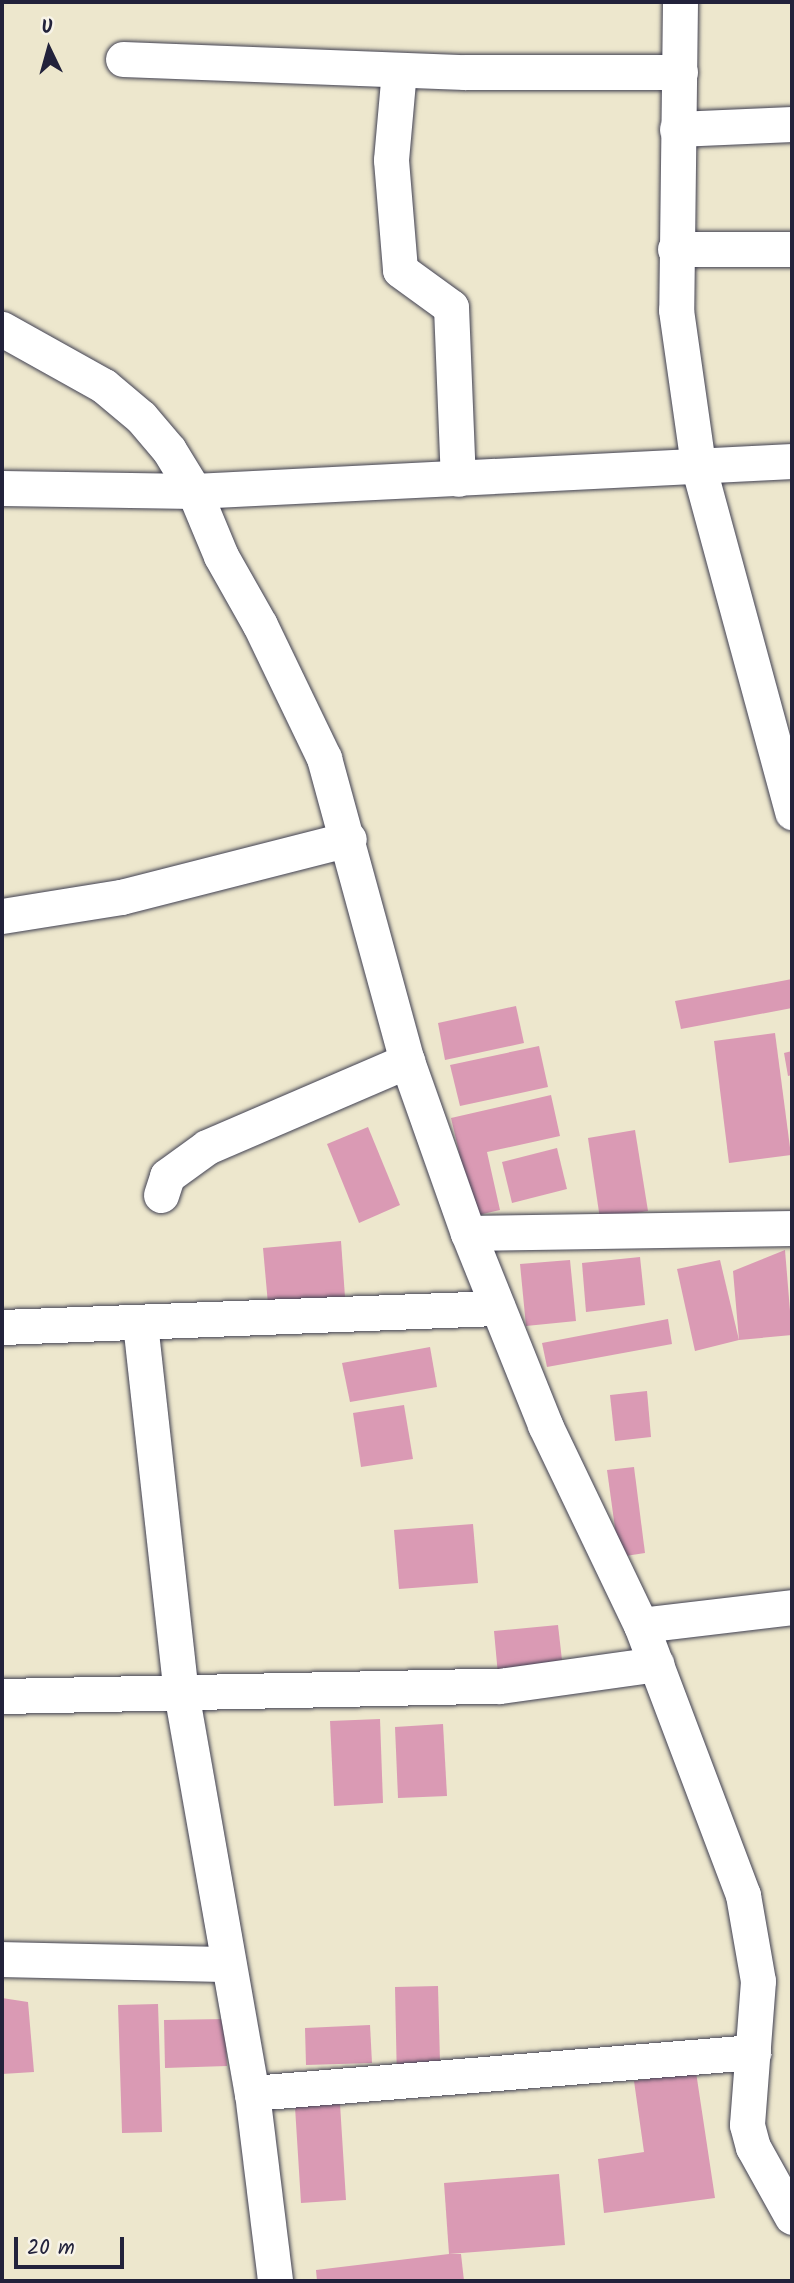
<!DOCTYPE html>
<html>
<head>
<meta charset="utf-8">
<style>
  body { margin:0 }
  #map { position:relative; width:794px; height:2283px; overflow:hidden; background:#ede7cd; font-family:Kalam,sans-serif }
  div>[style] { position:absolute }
  .building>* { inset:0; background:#da9ab4 }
  .roads { filter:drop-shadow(0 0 2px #404051) drop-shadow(0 0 2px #404051) }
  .minor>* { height:35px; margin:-17.5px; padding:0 17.5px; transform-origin:17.5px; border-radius:17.5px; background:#fff }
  span { translate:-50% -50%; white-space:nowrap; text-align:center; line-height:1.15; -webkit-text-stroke:5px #f7f3e8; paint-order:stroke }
  .frame { position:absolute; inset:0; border:4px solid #22223b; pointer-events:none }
  .north { position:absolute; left:14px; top:14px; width:70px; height:70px; -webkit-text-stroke:5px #f7f3e8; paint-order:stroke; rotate:355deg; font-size:19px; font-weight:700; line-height:28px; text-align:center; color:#22223b }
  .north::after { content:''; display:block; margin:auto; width:24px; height:32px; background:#22223b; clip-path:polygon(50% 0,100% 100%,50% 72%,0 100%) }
  .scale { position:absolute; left:14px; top:2237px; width:110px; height:32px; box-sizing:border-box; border:4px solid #22223b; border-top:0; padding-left:9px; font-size:21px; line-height:24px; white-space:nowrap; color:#22223b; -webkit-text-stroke:5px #f7f3e8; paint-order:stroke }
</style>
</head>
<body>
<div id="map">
  <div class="building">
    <div style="clip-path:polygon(792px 979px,792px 1008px,681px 1029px,675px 1001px)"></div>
    <div style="clip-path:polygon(516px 1006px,524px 1043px,445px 1060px,438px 1023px)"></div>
    <div style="clip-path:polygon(775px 1033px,791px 1155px,729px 1163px,714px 1041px)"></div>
    <div style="clip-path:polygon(539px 1046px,548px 1087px,460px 1106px,450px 1065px)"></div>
    <div style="clip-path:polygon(792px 1051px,792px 1075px,788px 1076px,784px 1053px)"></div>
    <div style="clip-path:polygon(551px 1095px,560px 1136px,487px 1152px,500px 1210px,474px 1216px,451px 1118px)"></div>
    <div style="clip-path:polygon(368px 1127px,400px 1205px,359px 1223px,327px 1144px)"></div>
    <div style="clip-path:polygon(635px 1130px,648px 1211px,600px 1219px,588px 1138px)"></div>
    <div style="clip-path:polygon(557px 1148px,567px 1189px,512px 1203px,502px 1162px)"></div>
    <div style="clip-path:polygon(341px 1241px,345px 1297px,268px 1304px,263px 1248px)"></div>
    <div style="clip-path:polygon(785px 1250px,792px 1335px,739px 1340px,733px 1271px)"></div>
    <div style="clip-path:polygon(640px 1257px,645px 1305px,586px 1312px,582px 1263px)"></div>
    <div style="clip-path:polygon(570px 1260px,576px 1321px,526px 1326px,520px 1264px)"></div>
    <div style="clip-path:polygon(720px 1260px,739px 1340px,695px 1351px,677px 1269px)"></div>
    <div style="clip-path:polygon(668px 1319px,672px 1344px,547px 1367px,542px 1343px)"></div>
    <div style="clip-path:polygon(430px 1347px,437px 1387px,350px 1402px,342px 1363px)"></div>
    <div style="clip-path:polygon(647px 1391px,651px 1437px,615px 1441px,610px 1395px)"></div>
    <div style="clip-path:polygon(404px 1405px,413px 1459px,361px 1467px,353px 1413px)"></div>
    <div style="clip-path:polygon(634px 1467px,645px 1553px,619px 1557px,607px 1470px)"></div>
    <div style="clip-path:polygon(473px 1524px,478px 1583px,399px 1589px,394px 1530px)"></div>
    <div style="clip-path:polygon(558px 1625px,563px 1669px,498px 1675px,494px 1631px)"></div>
    <div style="clip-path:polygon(380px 1719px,383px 1803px,334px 1806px,330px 1721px)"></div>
    <div style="clip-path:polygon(443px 1724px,447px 1796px,398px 1798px,395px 1727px)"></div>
    <div style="clip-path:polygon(438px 1986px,440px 2062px,397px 2082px,395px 1987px)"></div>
    <div style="clip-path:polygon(2px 1998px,28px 2002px,34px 2072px,2px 2074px)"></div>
    <div style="clip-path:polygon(158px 2004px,162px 2132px,122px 2133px,118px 2005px)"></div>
    <div style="clip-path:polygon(225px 2019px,227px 2066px,165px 2068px,164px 2020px)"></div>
    <div style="clip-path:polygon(370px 2025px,372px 2063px,306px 2065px,305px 2028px)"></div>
    <div style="clip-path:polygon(696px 2072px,715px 2198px,604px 2213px,598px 2159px,644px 2152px,634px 2081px)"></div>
    <div style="clip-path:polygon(340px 2104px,346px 2200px,301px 2203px,295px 2107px)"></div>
    <div style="clip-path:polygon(559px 2174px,565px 2245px,449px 2254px,444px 2183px)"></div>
    <div style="clip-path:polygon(449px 2254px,461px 2254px,464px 2281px,317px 2281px,316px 2270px)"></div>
  </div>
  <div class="roads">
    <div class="minor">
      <div style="left:680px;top:2px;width:308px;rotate:90.7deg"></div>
      <div style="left:676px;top:310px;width:157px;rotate:81.9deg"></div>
      <div style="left:698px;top:465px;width:360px;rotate:74.8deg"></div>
      <div style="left:123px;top:59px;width:342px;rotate:2.2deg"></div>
      <div style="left:465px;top:72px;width:215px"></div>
      <div style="left:399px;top:70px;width:90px;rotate:95.1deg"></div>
      <div style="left:391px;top:160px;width:110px;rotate:85.3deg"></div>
      <div style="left:400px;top:270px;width:63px;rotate:36deg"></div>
      <div style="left:451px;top:307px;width:172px;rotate:87.7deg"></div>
      <div style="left:677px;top:129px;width:115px;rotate:-2.5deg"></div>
      <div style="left:675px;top:249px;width:117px"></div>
      <div style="left:2px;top:329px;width:117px;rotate:29.2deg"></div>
      <div style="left:104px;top:386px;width:48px;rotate:40deg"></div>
      <div style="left:141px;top:417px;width:43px;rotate:49.7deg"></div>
      <div style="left:169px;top:450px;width:48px;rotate:58.6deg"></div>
      <div style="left:194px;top:491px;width:70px;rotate:67.4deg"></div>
      <div style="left:221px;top:556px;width:79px;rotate:60.5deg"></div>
      <div style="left:260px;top:625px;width:148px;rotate:64.3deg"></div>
      <div style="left:324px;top:758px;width:314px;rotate:74.7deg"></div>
      <div style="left:407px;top:1061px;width:182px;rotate:70.5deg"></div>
      <div style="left:468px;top:1233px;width:207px;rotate:68.1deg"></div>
      <div style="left:545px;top:1425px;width:222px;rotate:64.4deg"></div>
      <div style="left:641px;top:1625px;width:289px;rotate:69.3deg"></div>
      <div style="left:743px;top:1895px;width:87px;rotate:80.1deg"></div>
      <div style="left:758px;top:1981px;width:144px;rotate:94.4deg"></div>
      <div style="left:747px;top:2125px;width:23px;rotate:75deg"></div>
      <div style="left:753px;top:2147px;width:80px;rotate:60.9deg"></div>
      <div style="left:2px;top:488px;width:192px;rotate:0.9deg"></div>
      <div style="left:194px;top:491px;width:599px;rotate:-2.87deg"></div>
      <div style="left:2px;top:916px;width:121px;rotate:-9.1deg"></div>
      <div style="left:121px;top:897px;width:235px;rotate:-14.3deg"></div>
      <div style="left:161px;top:1195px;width:20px;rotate:-72deg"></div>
      <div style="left:167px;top:1176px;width:49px;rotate:-35.9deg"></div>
      <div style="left:207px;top:1147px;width:218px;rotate:-23.3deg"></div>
      <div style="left:468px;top:1233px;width:324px;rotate:-0.9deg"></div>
      <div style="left:140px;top:1323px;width:371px;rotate:83.7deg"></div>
      <div style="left:181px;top:1692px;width:407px;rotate:80deg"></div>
      <div style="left:252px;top:2093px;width:189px;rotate:83deg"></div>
      <div style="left:2px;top:1327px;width:496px;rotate:-2.2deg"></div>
      <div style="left:641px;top:1625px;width:152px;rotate:-6.8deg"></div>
      <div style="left:2px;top:1696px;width:498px;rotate:-1.2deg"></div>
      <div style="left:500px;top:1686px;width:158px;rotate:-8deg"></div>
      <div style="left:2px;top:1959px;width:226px;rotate:1.3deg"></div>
      <div style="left:252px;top:2093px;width:503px;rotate:-4.68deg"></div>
    </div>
  </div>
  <div class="frame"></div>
  <div class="north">U</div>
  <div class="scale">20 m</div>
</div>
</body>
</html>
